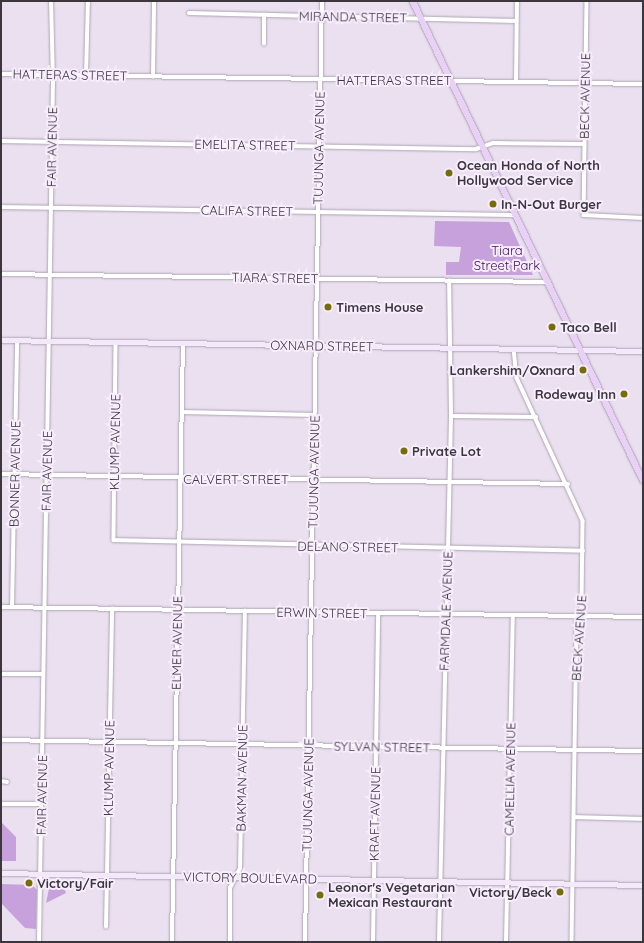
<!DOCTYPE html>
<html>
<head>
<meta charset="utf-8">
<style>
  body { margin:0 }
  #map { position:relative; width:644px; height:943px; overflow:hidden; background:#eae0f0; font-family:Quicksand,sans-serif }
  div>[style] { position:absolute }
  .green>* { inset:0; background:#c7a1db }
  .roads { filter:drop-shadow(0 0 1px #aea4b3) drop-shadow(0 0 1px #aea4b3) }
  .minor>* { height:3.5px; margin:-1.75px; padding:0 1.75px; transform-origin:1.75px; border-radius:1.75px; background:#fff }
  .tertiary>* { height:4px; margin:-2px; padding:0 2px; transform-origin:2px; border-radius:2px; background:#fff }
  .secondary>* { height:5px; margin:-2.5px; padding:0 2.5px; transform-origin:2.5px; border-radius:2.5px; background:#f4e8fb }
  .primary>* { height:5.5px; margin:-2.75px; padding:0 2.75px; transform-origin:2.75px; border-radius:2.75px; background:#e9d0f7 }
  .dots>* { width:11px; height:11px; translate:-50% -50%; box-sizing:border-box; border:2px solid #f8edfe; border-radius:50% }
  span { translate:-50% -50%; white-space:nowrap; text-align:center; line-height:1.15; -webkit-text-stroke:4px #f8edfe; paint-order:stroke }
  .street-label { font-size:13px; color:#3b373d }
  .poi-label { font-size:13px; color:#3b373d; font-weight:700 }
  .left { translate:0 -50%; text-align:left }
  .right { translate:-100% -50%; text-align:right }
  .park-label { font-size:13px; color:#3f0c54 }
  .frame { position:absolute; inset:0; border:2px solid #3b373d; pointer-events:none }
</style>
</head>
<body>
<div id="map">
  <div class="green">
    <div style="clip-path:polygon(435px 221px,509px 222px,533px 275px,446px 275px,446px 262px,459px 262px,461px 247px,434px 246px)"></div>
    <div style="clip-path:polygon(1px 822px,16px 837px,16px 861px,1px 861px)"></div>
    <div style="clip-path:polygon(1px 884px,32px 885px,37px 890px,36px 929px,25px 928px,1px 903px)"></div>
    <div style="clip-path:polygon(50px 884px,63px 885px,66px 893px,46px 903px)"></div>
  </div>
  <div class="roads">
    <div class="minor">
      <div style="left:587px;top:1px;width:214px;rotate:90.8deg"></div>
      <div style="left:584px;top:215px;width:59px;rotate:2.9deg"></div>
      <div style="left:189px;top:13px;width:327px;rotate:1.4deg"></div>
      <div style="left:264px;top:44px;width:29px;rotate:-90deg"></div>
      <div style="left:1px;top:74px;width:642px;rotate:0.89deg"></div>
      <div style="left:86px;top:75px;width:74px;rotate:-88.5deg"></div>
      <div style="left:153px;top:77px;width:76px;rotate:-89.2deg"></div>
      <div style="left:516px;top:81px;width:80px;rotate:-89.3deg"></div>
      <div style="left:1px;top:141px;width:475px;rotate:1deg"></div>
      <div style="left:476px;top:149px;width:18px;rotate:-19deg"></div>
      <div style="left:493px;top:143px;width:91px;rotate:0.6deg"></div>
      <div style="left:1px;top:207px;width:515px;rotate:0.89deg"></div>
      <div style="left:1px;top:274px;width:548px;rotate:0.84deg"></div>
      <div style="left:116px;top:343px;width:197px;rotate:90.6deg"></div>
      <div style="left:114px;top:540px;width:469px;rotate:1.3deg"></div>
      <div style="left:514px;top:349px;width:29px;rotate:84deg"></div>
      <div style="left:517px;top:378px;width:157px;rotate:65.2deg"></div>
      <div style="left:583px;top:521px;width:88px;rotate:90.7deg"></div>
      <div style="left:582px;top:609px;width:15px;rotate:110deg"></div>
      <div style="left:577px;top:623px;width:319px;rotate:90.9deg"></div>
      <div style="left:183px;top:412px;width:132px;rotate:1.3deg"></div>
      <div style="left:451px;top:416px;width:85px;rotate:0.7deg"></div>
      <div style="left:1px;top:474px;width:567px;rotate:1.01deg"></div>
      <div style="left:1px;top:607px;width:642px;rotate:0.89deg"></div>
      <div style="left:12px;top:607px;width:266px;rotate:-88.9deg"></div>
      <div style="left:1px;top:674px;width:42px"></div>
      <div style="left:1px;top:740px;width:642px;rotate:0.98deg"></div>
      <div style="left:1px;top:781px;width:6px;rotate:9deg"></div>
      <div style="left:1px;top:804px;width:40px"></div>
      <div style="left:574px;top:817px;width:69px;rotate:1.7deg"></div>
      <div style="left:106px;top:927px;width:318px;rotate:-88.9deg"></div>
      <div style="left:39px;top:942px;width:860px;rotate:-89.07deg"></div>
      <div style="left:53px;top:82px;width:81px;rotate:-91.4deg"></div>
      <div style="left:172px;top:942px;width:598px;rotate:-88.95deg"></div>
      <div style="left:230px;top:942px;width:54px;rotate:-90deg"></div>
      <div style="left:230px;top:888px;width:22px;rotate:-63deg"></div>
      <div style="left:240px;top:868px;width:257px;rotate:-88.9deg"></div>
      <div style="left:373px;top:942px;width:328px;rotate:-89.1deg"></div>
      <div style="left:439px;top:942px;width:526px;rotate:-88.69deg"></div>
      <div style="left:451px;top:416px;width:135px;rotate:-90.8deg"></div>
      <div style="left:506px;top:942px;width:326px;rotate:-88.8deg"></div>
    </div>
    <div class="tertiary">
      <div style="left:305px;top:942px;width:941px;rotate:-88.97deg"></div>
    </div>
    <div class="secondary">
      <div style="left:1px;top:340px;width:642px;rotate:0.98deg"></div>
      <div style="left:1px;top:873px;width:642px;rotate:1.07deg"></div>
    </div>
    <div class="primary">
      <div style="left:413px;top:1px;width:531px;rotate:64.35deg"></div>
    </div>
  </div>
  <div class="dots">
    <div style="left:449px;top:173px;background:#766d0a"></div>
    <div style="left:493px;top:204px;background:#766d0a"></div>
    <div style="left:328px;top:307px;background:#766d0a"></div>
    <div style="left:552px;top:327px;background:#766d0a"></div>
    <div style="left:583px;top:370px;background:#766d0a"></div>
    <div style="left:624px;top:394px;background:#766d0a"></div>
    <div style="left:404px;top:451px;background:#766d0a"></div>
    <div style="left:29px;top:883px;background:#766d0a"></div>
    <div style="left:560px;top:892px;background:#766d0a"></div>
    <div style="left:320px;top:895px;background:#766d0a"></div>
  </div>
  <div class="street-label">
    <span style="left:353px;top:17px;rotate:1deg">MIRANDA STREET</span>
    <span style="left:70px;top:75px;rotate:1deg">HATTERAS STREET</span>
    <span style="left:394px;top:80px">HATTERAS STREET</span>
    <span style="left:585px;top:96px;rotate:-89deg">BECK AVENUE</span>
    <span style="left:245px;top:145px;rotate:1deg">EMELITA STREET</span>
    <span style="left:52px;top:147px;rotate:-89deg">FAIR AVENUE</span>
    <span style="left:319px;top:148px;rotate:-89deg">TUJUNGA AVENUE</span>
    <span style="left:247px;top:211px;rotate:1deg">CALIFA STREET</span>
    <span style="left:275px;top:278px;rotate:1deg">TIARA STREET</span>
    <span style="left:322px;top:346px;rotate:1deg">OXNARD STREET</span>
    <span style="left:115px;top:442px;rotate:-89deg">KLUMP AVENUE</span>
    <span style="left:47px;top:471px;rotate:-89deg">FAIR AVENUE</span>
    <span style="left:314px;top:472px;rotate:-89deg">TUJUNGA AVENUE</span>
    <span style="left:15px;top:474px;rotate:-89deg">BONNER AVENUE</span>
    <span style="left:236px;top:479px">CALVERT STREET</span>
    <span style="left:348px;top:547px;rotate:1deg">DELANO STREET</span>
    <span style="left:446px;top:611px;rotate:-88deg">FARMDALE AVENUE</span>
    <span style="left:322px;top:613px;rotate:1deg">ERWIN STREET</span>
    <span style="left:579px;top:638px;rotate:-86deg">BECK AVENUE</span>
    <span style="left:177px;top:643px;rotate:-89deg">ELMER AVENUE</span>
    <span style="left:382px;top:747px;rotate:1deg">SYLVAN STREET</span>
    <span style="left:109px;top:768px;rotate:-89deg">KLUMP AVENUE</span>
    <span style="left:242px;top:778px;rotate:-89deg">BAKMAN AVENUE</span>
    <span style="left:510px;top:779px;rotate:-89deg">CAMELLIA AVENUE</span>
    <span style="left:42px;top:795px;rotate:-89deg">FAIR AVENUE</span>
    <span style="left:308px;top:795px;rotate:-89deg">TUJUNGA AVENUE</span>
    <span style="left:375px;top:814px;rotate:-89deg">KRAFT AVENUE</span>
    <span style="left:250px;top:878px;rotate:1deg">VICTORY BOULEVARD</span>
  </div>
  <div class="poi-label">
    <span class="left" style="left:457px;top:173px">Ocean Honda of North<br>Hollywood Service</span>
    <span class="left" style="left:501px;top:204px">In-N-Out Burger</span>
    <span class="left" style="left:336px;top:307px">Timens House</span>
    <span class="left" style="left:560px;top:327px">Taco Bell</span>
    <span class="right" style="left:575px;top:370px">Lankershim/Oxnard</span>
    <span class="right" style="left:616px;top:394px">Rodeway Inn</span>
    <span class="left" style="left:412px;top:451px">Private Lot</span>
    <span class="left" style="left:37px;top:883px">Victory/Fair</span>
    <span class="left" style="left:328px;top:895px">Leonor's Vegetarian<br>Mexican Restaurant</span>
    <span class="right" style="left:552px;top:892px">Victory/Beck</span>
  </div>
  <div class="park-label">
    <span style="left:507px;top:258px">Tiara<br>Street Park</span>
  </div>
  <div class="frame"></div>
</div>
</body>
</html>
